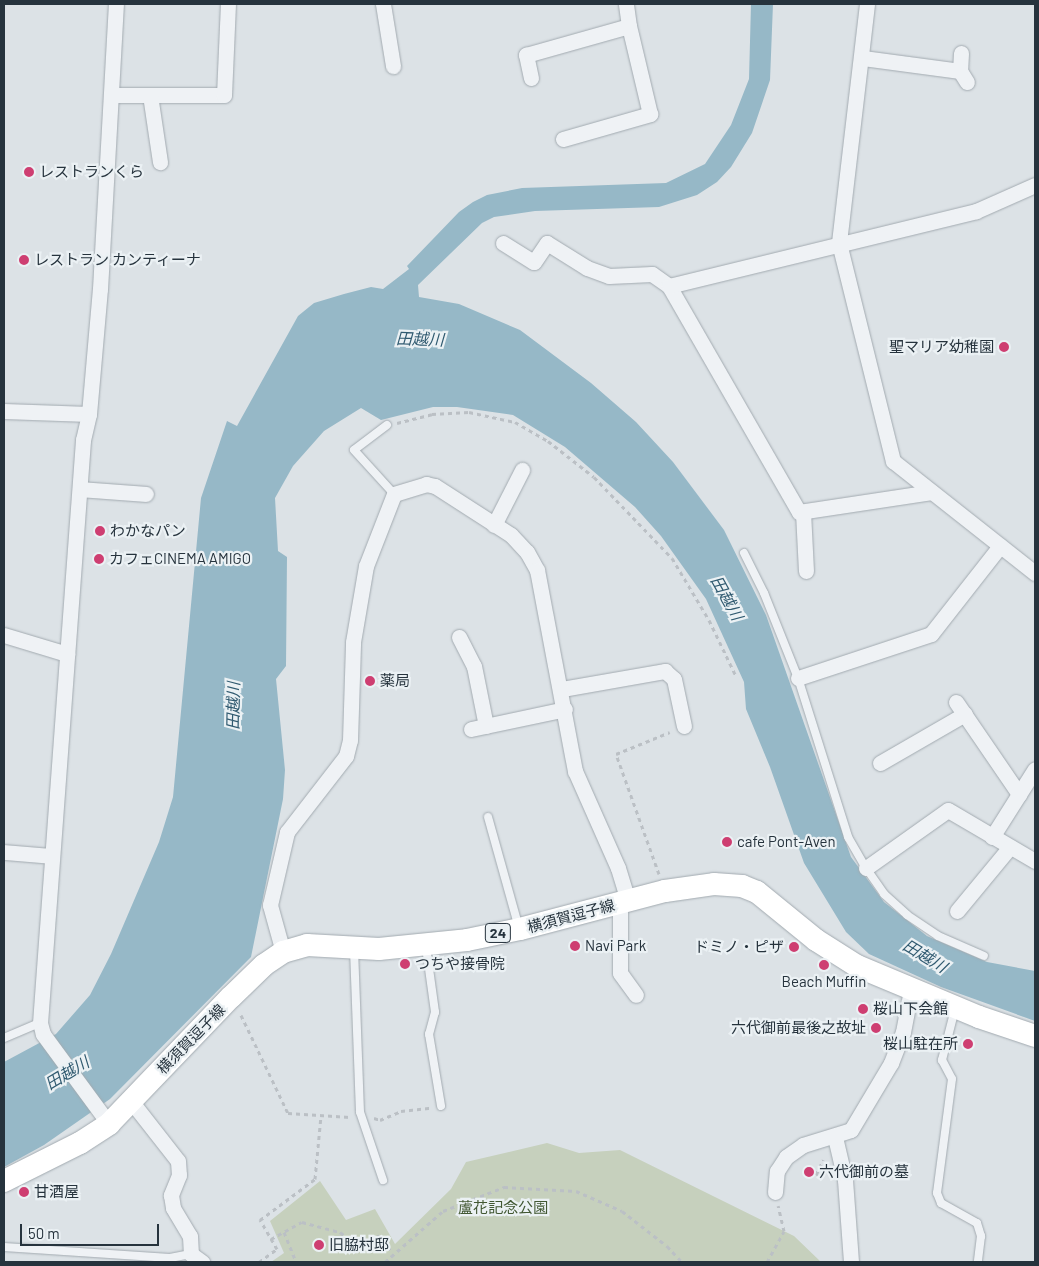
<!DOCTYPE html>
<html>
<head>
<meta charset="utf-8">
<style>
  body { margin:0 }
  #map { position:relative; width:1039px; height:1266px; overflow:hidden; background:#dce2e6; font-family:Barlow,"Noto Sans JP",sans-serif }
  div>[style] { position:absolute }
  .green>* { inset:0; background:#c6d0bd }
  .water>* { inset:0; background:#96b8c7 }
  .path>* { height:3px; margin-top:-1.5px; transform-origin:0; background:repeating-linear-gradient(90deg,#bbc0c5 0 4px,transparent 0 8px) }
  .roads { filter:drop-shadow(0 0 1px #a2aab0) drop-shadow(0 0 1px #a2aab0) }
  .lane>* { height:8px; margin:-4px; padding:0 4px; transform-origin:4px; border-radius:4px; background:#eff2f5 }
  .street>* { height:15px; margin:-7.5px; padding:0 7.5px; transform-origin:7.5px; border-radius:7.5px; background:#eff2f5 }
  .primary>* { height:22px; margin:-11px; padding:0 11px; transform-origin:11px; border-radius:11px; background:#fff }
  .dots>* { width:14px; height:14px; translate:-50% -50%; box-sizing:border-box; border:2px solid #ebf1f4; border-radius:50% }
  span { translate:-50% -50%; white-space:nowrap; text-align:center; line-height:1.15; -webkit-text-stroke:4.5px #ebf1f4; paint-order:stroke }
  .shield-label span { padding:1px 4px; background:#ebf1f4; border:1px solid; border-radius:4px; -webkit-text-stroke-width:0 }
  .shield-label { font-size:14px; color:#26333d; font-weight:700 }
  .poi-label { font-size:15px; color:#26333d }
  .left { translate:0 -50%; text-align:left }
  .right { translate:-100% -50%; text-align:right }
  .street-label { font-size:15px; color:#26333d }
  .park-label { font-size:15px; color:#425833 }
  .water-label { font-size:16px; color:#305a70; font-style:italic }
  .frame { position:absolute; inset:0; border:5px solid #26333d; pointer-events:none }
  .scale { position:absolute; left:20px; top:1224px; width:139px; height:22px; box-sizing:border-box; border:2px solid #26333d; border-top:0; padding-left:6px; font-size:15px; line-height:18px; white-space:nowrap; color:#26333d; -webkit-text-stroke:4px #ebf1f4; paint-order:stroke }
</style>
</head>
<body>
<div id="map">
  <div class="green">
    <div style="clip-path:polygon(547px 1143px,579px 1153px,620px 1150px,794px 1236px,821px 1262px,271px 1262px,284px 1253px,270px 1221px,320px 1181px,346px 1220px,375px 1209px,395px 1244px,451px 1189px,466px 1162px)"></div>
  </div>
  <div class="water">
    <div style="clip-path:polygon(751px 4px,773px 4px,770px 80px,752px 133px,731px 167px,717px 182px,697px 195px,659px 207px,535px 211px,494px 217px,482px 223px,418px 285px,419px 297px,459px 304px,520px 330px,591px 383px,636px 422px,673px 462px,724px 530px,766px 615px,851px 857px,884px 902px,927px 936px,987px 962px,1035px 971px,1035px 1021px,941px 987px,869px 954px,846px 932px,804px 863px,770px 767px,746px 709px,744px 682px,706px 599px,661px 536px,635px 507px,565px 447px,513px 415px,457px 407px,433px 407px,381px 420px,361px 408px,324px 431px,293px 466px,275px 498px,278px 551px,287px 557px,286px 666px,276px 679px,285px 770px,283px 799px,251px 957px,110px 1099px,44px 1145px,4px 1167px,4px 1062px,56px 1034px,90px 995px,111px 954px,159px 842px,173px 797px,201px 498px,227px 421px,237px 426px,298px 316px,314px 303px,344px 294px,371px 287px,383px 289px,409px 269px,407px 266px,459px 212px,473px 202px,487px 195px,522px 188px,666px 183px,705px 164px,731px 125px,749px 79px)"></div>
  </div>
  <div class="path">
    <div style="left:397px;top:423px;width:36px;rotate:-14deg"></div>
    <div style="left:432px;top:414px;width:37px;rotate:-3deg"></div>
    <div style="left:469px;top:412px;width:47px;rotate:12.3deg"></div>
    <div style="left:515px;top:422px;width:38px;rotate:30deg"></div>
    <div style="left:548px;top:441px;width:58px;rotate:38deg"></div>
    <div style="left:594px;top:477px;width:112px;rotate:46.1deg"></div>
    <div style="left:672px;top:558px;width:72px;rotate:59.2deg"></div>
    <div style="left:709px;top:620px;width:62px;rotate:64.3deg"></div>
    <div style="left:659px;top:874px;width:127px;rotate:-109.7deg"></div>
    <div style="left:616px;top:754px;width:58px;rotate:-22.2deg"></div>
    <div style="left:241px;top:1015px;width:109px;rotate:64.4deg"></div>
    <div style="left:288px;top:1113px;width:62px;rotate:3.7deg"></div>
    <div style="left:374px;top:1118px;width:6px;rotate:18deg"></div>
    <div style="left:380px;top:1120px;width:23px;rotate:-23deg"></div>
    <div style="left:401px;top:1111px;width:30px;rotate:-6deg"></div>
    <div style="left:816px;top:1175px;width:17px;rotate:-65deg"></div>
    <div style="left:284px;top:1232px;width:32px;rotate:68deg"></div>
    <div style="left:271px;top:1239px;width:35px;rotate:-29deg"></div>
    <div style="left:302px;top:1222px;width:39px;rotate:15deg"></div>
    <div style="left:340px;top:1232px;width:19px;rotate:39deg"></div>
    <div style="left:355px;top:1244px;width:24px;rotate:-22deg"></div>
    <div style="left:377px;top:1235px;width:24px;rotate:48deg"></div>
    <div style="left:259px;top:1262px;width:22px;rotate:-36deg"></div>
    <div style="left:277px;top:1249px;width:34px;rotate:-120deg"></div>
    <div style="left:260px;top:1220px;width:69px;rotate:-36.7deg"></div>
    <div style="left:315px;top:1179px;width:63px;rotate:-84.6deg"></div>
    <div style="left:385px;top:1262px;width:77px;rotate:-41.3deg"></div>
    <div style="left:443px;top:1211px;width:66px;rotate:-21.5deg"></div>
    <div style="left:504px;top:1187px;width:72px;rotate:3.2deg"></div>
    <div style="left:576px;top:1191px;width:50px;rotate:23.5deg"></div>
    <div style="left:622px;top:1211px;width:57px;rotate:37.9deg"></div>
    <div style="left:667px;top:1246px;width:22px;rotate:47deg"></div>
    <div style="left:767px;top:1262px;width:35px;rotate:-61deg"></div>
    <div style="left:784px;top:1231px;width:26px;rotate:-103deg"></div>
  </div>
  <div class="roads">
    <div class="lane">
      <div style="left:387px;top:425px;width:41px;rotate:142.9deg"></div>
      <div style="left:354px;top:450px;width:59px;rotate:47.7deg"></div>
      <div style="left:744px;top:553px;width:45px;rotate:63.4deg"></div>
      <div style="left:764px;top:593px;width:92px;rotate:68.2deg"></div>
      <div style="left:798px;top:678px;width:167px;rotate:72.5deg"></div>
      <div style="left:848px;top:837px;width:36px;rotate:60deg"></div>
      <div style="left:866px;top:868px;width:32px;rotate:55deg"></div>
      <div style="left:884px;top:894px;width:31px;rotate:42deg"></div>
      <div style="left:907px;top:915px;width:37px;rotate:34deg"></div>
      <div style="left:938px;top:936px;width:50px;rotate:23.5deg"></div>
      <div style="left:488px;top:817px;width:115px;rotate:74.4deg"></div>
      <div style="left:426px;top:947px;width:66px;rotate:82.1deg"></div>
      <div style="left:435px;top:1012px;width:23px;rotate:105deg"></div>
      <div style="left:429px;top:1034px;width:73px;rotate:80.5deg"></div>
      <div style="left:354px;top:949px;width:163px;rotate:87.9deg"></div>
      <div style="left:360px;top:1112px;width:72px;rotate:71.3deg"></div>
      <div style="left:955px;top:1009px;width:53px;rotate:104.3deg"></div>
      <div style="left:942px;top:1060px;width:21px;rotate:62deg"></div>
      <div style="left:952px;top:1079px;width:115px;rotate:97.5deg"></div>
      <div style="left:937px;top:1193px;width:11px;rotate:68deg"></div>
      <div style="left:941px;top:1203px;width:41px;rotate:29.1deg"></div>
      <div style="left:977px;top:1223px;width:14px;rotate:73deg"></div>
      <div style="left:981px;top:1236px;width:26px;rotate:97deg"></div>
      <div style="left:4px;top:1038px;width:39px;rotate:-23deg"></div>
      <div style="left:4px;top:1247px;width:166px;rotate:3.8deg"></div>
      <div style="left:170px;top:1258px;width:21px;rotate:-11deg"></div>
    </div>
    <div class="street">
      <div style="left:383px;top:4px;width:63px;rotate:80.8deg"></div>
      <div style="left:867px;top:4px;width:241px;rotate:96.7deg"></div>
      <div style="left:839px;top:243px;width:225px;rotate:76.1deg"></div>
      <div style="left:893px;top:461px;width:181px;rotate:38.3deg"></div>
      <div style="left:961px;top:53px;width:18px;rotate:93deg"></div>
      <div style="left:960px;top:71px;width:13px;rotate:58deg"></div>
      <div style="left:863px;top:58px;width:98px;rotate:7.6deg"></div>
      <div style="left:531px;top:78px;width:24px;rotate:-102deg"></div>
      <div style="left:526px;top:55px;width:107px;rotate:-15.7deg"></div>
      <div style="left:629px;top:26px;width:22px;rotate:-98deg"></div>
      <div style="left:111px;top:95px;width:113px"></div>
      <div style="left:224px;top:95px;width:91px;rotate:-87.5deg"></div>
      <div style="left:150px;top:95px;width:68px;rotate:81.5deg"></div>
      <div style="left:563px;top:139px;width:91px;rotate:-16deg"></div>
      <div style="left:650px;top:114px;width:90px;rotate:-103.4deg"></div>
      <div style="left:503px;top:243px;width:36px;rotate:32deg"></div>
      <div style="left:534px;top:262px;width:23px;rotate:-56deg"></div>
      <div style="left:547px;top:243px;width:47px;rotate:32deg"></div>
      <div style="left:587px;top:268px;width:23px;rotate:20deg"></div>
      <div style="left:609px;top:276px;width:43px;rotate:-2.7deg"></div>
      <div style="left:652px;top:274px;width:21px;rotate:35deg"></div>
      <div style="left:669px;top:286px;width:261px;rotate:60.1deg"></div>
      <div style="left:799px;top:512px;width:134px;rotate:-8.6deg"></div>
      <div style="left:669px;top:286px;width:316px;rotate:-13.7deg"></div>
      <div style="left:976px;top:211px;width:64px;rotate:-23.8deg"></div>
      <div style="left:4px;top:411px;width:85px;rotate:2deg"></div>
      <div style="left:80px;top:489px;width:66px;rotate:4.3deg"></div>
      <div style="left:803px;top:512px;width:59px;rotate:87.1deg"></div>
      <div style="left:494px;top:525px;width:62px;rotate:-63deg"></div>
      <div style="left:4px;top:635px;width:66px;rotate:16.8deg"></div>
      <div style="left:459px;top:637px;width:33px;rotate:63deg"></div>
      <div style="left:474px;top:666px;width:61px;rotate:78.7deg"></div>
      <div style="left:798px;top:678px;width:140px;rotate:-18.3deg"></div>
      <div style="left:931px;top:634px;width:112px;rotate:-51.9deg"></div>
      <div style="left:562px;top:689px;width:105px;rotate:-9.9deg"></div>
      <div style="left:665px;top:671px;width:12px;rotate:42deg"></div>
      <div style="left:674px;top:679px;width:48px;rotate:78deg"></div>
      <div style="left:956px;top:702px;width:112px;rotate:55.6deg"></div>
      <div style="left:471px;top:729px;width:96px;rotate:-12deg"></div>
      <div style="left:880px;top:763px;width:98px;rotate:-30deg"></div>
      <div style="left:992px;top:837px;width:80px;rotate:-57.7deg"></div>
      <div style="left:4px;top:852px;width:48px;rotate:4.8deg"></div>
      <div style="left:866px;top:868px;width:100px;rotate:-35.3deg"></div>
      <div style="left:948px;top:810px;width:101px;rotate:30.4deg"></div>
      <div style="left:620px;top:903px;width:70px;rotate:90deg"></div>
      <div style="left:620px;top:973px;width:27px;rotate:54deg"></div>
      <div style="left:957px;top:911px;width:83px;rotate:-50.4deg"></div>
      <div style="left:283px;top:952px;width:49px;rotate:-105.5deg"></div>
      <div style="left:270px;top:905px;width:75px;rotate:-76.9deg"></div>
      <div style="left:287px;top:832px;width:96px;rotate:-52.2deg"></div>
      <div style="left:346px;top:756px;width:16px;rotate:-76deg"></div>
      <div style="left:350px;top:740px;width:98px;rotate:-88.2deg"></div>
      <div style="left:353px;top:642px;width:77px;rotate:-80.3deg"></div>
      <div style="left:366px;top:566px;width:77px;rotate:-68.7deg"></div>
      <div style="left:394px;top:494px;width:34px;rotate:-17deg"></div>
      <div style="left:426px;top:484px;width:9px;rotate:13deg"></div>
      <div style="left:435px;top:486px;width:90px;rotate:32.8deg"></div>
      <div style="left:511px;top:535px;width:23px;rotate:47deg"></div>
      <div style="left:527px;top:552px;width:21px;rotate:61deg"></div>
      <div style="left:537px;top:570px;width:205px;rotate:79.3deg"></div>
      <div style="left:575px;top:771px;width:106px;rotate:66.1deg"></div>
      <div style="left:618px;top:868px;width:34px;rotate:73deg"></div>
      <div style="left:131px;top:1101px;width:76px;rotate:51.9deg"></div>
      <div style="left:178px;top:1161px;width:14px;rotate:86deg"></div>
      <div style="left:179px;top:1175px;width:22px;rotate:112deg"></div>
      <div style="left:171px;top:1195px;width:13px;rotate:81deg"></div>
      <div style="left:173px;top:1208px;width:33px;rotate:59deg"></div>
      <div style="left:190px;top:1236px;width:18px;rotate:87deg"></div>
      <div style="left:191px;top:1254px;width:14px;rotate:36deg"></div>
      <div style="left:109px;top:1124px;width:112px;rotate:-126.3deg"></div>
      <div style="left:43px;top:1034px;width:11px;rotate:-105deg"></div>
      <div style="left:40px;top:1023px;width:585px;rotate:-85.78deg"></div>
      <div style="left:83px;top:440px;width:27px;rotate:-77deg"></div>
      <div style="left:89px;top:414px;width:125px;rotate:-85deg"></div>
      <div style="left:100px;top:289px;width:285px;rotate:-86.8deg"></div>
      <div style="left:835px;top:1137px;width:44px;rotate:76.9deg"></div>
      <div style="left:845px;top:1180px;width:82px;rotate:85.8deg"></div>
      <div style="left:775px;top:1192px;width:21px;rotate:-85deg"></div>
      <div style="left:777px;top:1171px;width:17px;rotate:-57deg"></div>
      <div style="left:786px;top:1157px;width:21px;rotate:-35deg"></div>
      <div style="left:803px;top:1145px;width:50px;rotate:-17.4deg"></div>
      <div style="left:851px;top:1130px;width:78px;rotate:-59.2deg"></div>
      <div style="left:891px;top:1063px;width:33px;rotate:-69deg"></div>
      <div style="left:903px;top:1032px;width:43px;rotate:-79.2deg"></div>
    </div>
    <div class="primary">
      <div style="left:4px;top:1181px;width:85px;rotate:-26.6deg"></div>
      <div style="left:80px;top:1143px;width:35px;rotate:-33deg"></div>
      <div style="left:109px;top:1124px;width:176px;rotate:-46.2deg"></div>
      <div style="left:231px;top:997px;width:46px;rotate:-44.1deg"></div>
      <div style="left:264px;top:965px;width:23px;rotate:-34deg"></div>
      <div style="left:283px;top:952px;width:25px;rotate:-16deg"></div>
      <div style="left:307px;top:945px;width:72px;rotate:3.2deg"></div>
      <div style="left:379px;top:949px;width:88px;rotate:-5.8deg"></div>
      <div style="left:467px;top:940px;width:54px;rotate:-11.7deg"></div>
      <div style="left:520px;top:929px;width:150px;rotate:-14.7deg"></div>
      <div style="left:665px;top:891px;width:49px;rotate:-8.1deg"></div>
      <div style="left:714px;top:884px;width:28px;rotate:4deg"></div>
      <div style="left:742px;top:886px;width:16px;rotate:22deg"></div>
      <div style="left:757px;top:892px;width:76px;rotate:39.1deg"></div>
      <div style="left:816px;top:940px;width:49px;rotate:32.4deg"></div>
      <div style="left:857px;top:966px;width:132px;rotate:22.7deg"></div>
      <div style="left:979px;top:1017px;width:59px;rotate:18.7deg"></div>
    </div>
  </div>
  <div class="dots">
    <div style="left:29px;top:172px;background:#ce3e71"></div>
    <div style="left:24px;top:260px;background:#ce3e71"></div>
    <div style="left:1004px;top:347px;background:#ce3e71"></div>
    <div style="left:100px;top:531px;background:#ce3e71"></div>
    <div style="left:99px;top:559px;background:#ce3e71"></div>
    <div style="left:370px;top:681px;background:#ce3e71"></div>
    <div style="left:727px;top:842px;background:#ce3e71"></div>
    <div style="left:575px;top:946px;background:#ce3e71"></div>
    <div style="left:794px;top:947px;background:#ce3e71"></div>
    <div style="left:405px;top:964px;background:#ce3e71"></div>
    <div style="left:824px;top:965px;background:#ce3e71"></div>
    <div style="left:863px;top:1009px;background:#ce3e71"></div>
    <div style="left:876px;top:1028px;background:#ce3e71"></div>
    <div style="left:968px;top:1044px;background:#ce3e71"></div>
    <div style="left:809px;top:1172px;background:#ce3e71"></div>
    <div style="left:24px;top:1192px;background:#ce3e71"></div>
    <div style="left:319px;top:1245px;background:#ce3e71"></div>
  </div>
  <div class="shield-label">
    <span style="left:498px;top:933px">24</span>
  </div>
  <div class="poi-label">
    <span class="left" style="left:39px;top:172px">レストランくら</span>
    <span class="left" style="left:34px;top:260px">レストラン カンティーナ</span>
    <span class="right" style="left:994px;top:347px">聖マリア幼稚園</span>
    <span class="left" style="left:110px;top:531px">わかなパン</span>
    <span class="left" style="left:109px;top:559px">カフェCINEMA AMIGO</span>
    <span class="left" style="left:380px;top:681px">薬局</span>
    <span class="left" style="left:737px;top:842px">cafe Pont-Aven</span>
    <span class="left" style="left:585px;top:946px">Navi Park</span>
    <span class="right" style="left:784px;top:947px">ドミノ・ピザ</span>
    <span class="left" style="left:415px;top:964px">つちや接骨院</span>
    <span style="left:824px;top:982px">Beach Muffin</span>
    <span class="left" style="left:873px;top:1009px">桜山下会館</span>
    <span class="right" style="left:866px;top:1028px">六代御前最後之故址</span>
    <span class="right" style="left:958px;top:1044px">桜山駐在所</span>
    <span class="left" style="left:819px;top:1172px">六代御前の墓</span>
    <span class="left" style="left:34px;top:1192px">甘酒屋</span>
    <span class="left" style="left:329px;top:1245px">旧脇村邸</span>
  </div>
  <div class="street-label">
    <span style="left:571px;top:916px;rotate:-15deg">横須賀逗子線</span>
    <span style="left:191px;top:1039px;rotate:-46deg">横須賀逗子線</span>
  </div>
  <div class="park-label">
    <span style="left:503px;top:1208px">蘆花記念公園</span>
  </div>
  <div class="water-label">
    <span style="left:420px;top:339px;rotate:2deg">田越川</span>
    <span style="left:727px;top:598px;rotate:61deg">田越川</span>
    <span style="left:233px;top:706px;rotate:-89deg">田越川</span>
    <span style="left:925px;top:956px;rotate:31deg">田越川</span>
    <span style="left:67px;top:1073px;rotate:-31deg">田越川</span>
  </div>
  <div class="frame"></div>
  <div class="scale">50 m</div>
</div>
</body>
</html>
